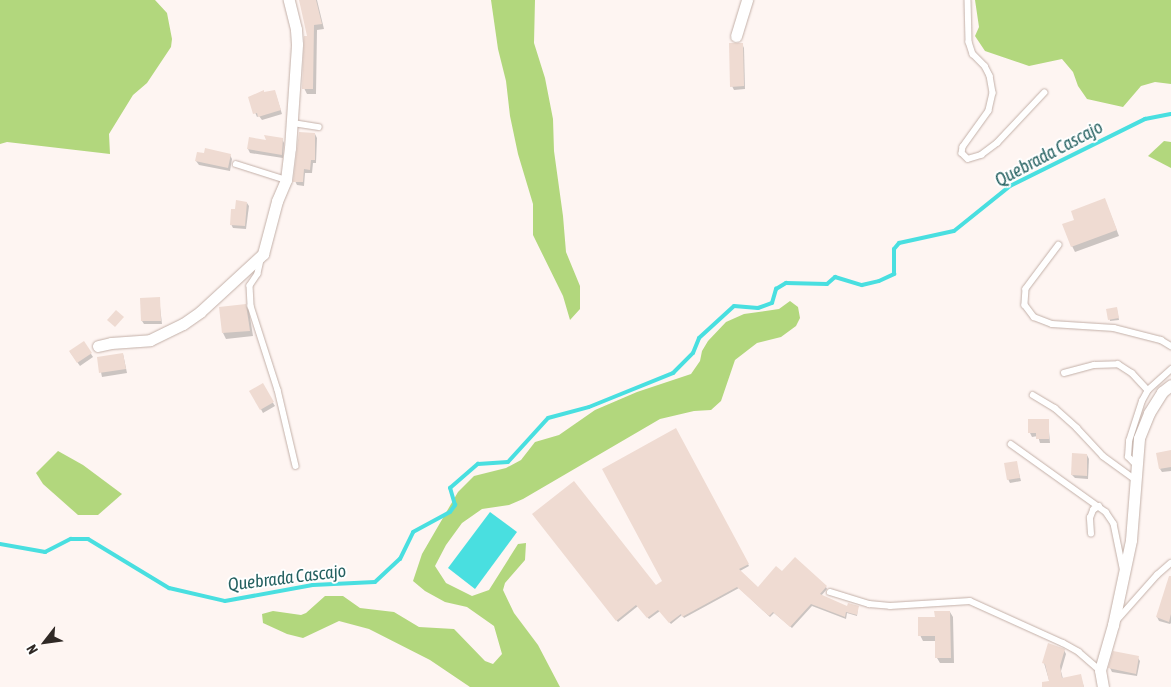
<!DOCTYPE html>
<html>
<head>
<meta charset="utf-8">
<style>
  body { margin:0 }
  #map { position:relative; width:1171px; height:687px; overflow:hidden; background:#fef5f2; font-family:"Asap Condensed",sans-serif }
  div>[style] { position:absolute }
  .forest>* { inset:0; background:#b2d77d }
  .water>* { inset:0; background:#49dfe0 }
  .shadow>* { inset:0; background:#0003 }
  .stream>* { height:4px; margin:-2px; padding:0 2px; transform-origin:2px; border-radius:2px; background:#49dfe0 }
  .building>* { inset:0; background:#efdbd2 }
  .roads { filter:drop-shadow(0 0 1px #c3b0a8) drop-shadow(0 0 1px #c3b0a8) }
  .lane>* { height:5.5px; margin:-2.75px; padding:0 2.75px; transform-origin:2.75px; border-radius:2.75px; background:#fff }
  .street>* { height:11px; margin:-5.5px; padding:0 5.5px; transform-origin:5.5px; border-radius:5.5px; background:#fff }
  span { translate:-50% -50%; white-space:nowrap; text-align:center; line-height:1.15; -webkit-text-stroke:4px #fff; paint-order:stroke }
  .water-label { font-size:18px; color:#256161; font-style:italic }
  .north { position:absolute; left:20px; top:617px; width:50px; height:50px; -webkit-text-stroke:4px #fff; paint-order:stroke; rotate:240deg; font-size:14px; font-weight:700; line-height:20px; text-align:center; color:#302926 }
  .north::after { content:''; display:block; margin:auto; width:18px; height:22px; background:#302926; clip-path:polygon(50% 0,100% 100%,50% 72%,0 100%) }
</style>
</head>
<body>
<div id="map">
  <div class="forest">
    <div style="clip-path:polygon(0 0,155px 0,167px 13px,172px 39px,171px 47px,147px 83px,133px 95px,109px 134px,110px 154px,7px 142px,0 144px)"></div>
    <div style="clip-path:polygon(491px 0,535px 0,534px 43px,545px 78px,553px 119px,554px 151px,563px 216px,566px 252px,580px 286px,580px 309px,570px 320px,563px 296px,533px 235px,533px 204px,518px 154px,510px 116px,506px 81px,498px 49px)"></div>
    <div style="clip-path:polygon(975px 0,1171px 0,1171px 84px,1155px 82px,1141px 86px,1123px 107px,1087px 99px,1078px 86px,1073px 72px,1062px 59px,1029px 66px,985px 51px,975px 36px,979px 27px)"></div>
    <div style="clip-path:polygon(1164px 141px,1171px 142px,1171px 168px,1148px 156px)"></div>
    <div style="clip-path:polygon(790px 301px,798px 307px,800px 318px,796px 326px,781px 337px,757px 343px,735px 360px,721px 401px,711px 410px,694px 411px,660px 419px,523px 499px,509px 505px,482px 509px,462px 523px,446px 545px,435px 566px,446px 583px,472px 596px,489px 590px,518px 544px,526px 543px,525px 560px,505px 583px,503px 590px,514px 613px,538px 645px,560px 687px,470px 687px,430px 660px,369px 629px,339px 621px,303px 638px,287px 634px,263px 623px,262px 614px,273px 611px,301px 615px,306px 613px,325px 596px,343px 596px,360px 608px,394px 612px,419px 627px,454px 629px,485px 661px,493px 664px,502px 654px,494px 626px,467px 607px,445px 602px,425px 591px,413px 581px,422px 554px,458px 492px,474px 476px,506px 468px,521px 460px,535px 442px,559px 435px,595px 410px,637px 392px,691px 374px,700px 361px,702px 351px,708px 341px,726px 322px,744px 314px,779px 309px)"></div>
    <div style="clip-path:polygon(58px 451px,83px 465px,122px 494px,98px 515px,78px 515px,43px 484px,36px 473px)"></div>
  </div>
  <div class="water">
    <div style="clip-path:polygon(490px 512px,517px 532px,475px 589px,448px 568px)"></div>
  </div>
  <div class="shadow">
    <div style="clip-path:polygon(300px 0,317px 0,324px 29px,317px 30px,316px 94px,307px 94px,304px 88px,309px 38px)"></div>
    <div style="clip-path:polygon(742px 44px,744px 48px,745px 89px,734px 90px,732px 86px)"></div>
    <div style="clip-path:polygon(263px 91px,264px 93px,276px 95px,282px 114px,262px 120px,259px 116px,257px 117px,249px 98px)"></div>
    <div style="clip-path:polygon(315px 134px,317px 138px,316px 163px,313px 163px,312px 173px,305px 173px,304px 186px,297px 185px,295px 181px)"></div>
    <div style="clip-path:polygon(250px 139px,268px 142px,282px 139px,284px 143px,283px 158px,250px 153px,248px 149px)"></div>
    <div style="clip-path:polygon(205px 155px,230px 155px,232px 159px,230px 171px,199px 165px,196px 161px)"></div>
    <div style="clip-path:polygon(1105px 200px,1119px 236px,1075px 252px,1072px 246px,1076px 221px)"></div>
    <div style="clip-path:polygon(247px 203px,249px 206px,246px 229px,233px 228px,231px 224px,236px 210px)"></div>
    <div style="clip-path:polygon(159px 298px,162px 324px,144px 324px,142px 321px)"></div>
    <div style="clip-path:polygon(246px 306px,249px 311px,253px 336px,226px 339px,223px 333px)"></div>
    <div style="clip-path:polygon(1108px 310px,1117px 310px,1119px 320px,1110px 321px)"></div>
    <div style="clip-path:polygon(84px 343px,93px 357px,80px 366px,70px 352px)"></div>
    <div style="clip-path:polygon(123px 354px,127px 373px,102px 377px,98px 358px)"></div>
    <div style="clip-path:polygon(262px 385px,275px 406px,263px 413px,251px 391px)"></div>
    <div style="clip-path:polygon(1048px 420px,1050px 443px,1040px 443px,1038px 436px,1032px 437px,1030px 433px)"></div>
    <div style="clip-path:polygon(676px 430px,749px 566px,740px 571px,758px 588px,782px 573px,826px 587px,827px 589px,821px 596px,848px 608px,858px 607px,857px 616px,847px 613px,846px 619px,812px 606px,792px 628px,774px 613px,770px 617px,739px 588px,684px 618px,682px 615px,671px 624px,660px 611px,649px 619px,638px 606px,618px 622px,535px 516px,655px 587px,664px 581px)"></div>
    <div style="clip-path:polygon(1171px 452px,1171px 471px,1162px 472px,1160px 469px)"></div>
    <div style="clip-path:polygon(1087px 455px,1089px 459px,1088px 479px,1075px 478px,1072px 475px)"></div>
    <div style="clip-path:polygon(1016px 462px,1021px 481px,1010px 483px,1008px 479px)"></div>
    <div style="clip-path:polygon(1171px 591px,1171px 623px,1170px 624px,1159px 621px,1157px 617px)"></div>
    <div style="clip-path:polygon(950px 612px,953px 617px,954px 663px,940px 663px,937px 658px,936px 641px,923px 641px,920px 635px,936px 619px)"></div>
    <div style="clip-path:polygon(1064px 650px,1066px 654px,1061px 671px,1063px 679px,1080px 675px,1084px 687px,1051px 687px,1044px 663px)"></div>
    <div style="clip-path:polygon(1138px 658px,1140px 661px,1137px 676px,1112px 672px,1110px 668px)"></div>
  </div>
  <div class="stream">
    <div style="left:0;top:544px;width:46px;rotate:10.1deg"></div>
    <div style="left:45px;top:552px;width:29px;rotate:-27deg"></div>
    <div style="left:71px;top:539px;width:17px"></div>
    <div style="left:88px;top:539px;width:95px;rotate:31.2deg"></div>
    <div style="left:169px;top:588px;width:57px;rotate:13.1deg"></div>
    <div style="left:225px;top:601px;width:89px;rotate:-10.3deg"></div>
    <div style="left:313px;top:585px;width:62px;rotate:-2.8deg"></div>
    <div style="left:375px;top:582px;width:34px;rotate:-43deg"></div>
    <div style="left:400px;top:559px;width:30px;rotate:-64deg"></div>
    <div style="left:413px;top:532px;width:42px;rotate:-28.4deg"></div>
    <div style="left:450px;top:512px;width:9px;rotate:-54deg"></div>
    <div style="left:455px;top:505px;width:18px;rotate:-106deg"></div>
    <div style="left:450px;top:488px;width:37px;rotate:-41deg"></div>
    <div style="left:478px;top:464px;width:30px;rotate:-4deg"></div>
    <div style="left:508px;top:462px;width:59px;rotate:-47.7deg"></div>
    <div style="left:548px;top:418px;width:42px;rotate:-15deg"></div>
    <div style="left:589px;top:407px;width:91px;rotate:-22deg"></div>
    <div style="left:673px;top:373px;width:28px;rotate:-45deg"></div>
    <div style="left:693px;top:353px;width:16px;rotate:-68deg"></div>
    <div style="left:699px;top:338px;width:47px;rotate:-42.4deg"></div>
    <div style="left:734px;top:306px;width:24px;rotate:5deg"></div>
    <div style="left:758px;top:308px;width:15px;rotate:-20deg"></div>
    <div style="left:772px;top:303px;width:15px;rotate:-74deg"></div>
    <div style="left:776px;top:289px;width:12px;rotate:-31deg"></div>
    <div style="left:786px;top:283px;width:41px;rotate:1.4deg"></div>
    <div style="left:827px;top:284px;width:11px;rotate:-41deg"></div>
    <div style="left:835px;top:277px;width:28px;rotate:17deg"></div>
    <div style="left:862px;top:285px;width:17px;rotate:-13deg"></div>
    <div style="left:879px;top:281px;width:17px;rotate:-25deg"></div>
    <div style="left:894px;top:274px;width:25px;rotate:-90deg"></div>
    <div style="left:894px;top:249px;width:8px;rotate:-50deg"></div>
    <div style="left:899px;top:243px;width:56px;rotate:-12.3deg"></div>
    <div style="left:954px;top:231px;width:72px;rotate:-38.8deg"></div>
    <div style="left:1010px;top:186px;width:151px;rotate:-26.4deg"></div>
    <div style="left:1145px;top:119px;width:26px;rotate:-11deg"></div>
  </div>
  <div class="building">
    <div style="clip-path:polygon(299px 0,316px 0,322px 24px,314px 25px,313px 89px,302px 89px,304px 36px,307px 36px)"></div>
    <div style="clip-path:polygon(729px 43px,743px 43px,744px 86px,730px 87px)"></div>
    <div style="clip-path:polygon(264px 90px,264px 92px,275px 90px,281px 110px,258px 117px,257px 113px,253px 114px,248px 97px)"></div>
    <div style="clip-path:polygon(299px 132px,315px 133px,315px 160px,311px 160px,310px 170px,304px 169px,303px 182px,293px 182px)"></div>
    <div style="clip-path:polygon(264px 135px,283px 138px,282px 155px,247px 149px,249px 137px,266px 140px)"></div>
    <div style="clip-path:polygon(205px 148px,231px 154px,228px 168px,195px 161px,197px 152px,204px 153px)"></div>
    <div style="clip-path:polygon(1105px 198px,1117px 230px,1071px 247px,1062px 224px,1074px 220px,1071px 211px)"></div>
    <div style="clip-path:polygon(236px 200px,247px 202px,245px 226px,230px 225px,231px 209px,235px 209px)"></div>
    <div style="clip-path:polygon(160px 297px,161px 321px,141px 321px,140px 298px)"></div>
    <div style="clip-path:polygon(246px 304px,250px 331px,222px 333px,219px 307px)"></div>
    <div style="clip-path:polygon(1117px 307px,1119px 318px,1108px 320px,1106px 309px)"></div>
    <div style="clip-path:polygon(116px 310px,124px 317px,115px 327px,107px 320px)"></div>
    <div style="clip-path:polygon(84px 341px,92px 353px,77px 363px,69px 351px)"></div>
    <div style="clip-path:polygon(123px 353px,126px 369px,99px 373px,97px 357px)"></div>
    <div style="clip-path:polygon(263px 383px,274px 402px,260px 410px,249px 391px)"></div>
    <div style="clip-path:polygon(1028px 419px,1049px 419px,1049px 439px,1036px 439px,1036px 433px,1028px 433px)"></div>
    <div style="clip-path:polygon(676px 428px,749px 564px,739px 569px,758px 587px,776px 566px,782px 571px,795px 557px,827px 586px,820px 594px,847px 606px,848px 603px,859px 606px,857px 615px,846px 612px,845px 617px,811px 604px,790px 627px,773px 612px,769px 616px,737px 587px,682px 617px,681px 614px,669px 623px,658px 610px,647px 618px,636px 605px,616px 621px,532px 514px,574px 481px,656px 585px,662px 581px,602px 469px)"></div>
    <div style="clip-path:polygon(1171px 450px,1171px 467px,1159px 469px,1156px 453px)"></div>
    <div style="clip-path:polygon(1072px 453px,1087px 454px,1087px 476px,1071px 475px)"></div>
    <div style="clip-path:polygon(1017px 461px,1020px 478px,1007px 480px,1004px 463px)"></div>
    <div style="clip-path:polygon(1169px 576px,1171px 576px,1171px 614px,1169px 622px,1156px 617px)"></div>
    <div style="clip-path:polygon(934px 611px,950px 611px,951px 658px,935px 658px,935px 636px,918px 636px,918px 617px,935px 617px)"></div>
    <div style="clip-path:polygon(1048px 643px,1065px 649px,1060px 666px,1062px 678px,1081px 674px,1084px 687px,1042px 687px,1042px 682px,1049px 681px,1045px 664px,1042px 663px)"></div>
    <div style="clip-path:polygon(1113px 651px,1139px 656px,1136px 674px,1108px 668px)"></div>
  </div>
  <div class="roads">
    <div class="lane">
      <div style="left:968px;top:0;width:42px;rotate:88.6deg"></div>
      <div style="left:969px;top:42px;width:13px;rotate:72deg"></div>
      <div style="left:973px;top:54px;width:17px;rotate:45deg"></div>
      <div style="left:985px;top:66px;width:11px;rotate:63deg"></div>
      <div style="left:990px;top:76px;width:17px;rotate:80deg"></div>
      <div style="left:993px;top:93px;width:18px;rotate:103deg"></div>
      <div style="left:989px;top:111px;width:44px;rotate:125.8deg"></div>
      <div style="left:963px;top:147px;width:6px;rotate:99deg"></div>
      <div style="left:962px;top:153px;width:8px;rotate:45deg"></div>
      <div style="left:968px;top:159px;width:14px;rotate:-17deg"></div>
      <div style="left:981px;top:155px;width:20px;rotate:-37deg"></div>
      <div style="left:997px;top:143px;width:69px;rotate:-46.8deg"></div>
      <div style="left:293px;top:123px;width:26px;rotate:9deg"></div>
      <div style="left:236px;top:164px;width:52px;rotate:17.7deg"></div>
      <div style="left:1059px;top:245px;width:55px;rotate:126.9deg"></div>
      <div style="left:1026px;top:289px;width:16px;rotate:94deg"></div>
      <div style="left:1025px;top:305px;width:15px;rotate:53deg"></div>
      <div style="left:1034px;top:317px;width:19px;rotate:21deg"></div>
      <div style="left:1052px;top:324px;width:62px;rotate:3.7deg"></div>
      <div style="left:1114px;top:328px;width:49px;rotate:14.3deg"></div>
      <div style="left:1161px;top:340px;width:12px;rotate:31deg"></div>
      <div style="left:262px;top:256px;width:18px;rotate:103deg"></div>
      <div style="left:258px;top:274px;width:14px;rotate:124deg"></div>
      <div style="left:250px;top:286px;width:20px;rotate:87deg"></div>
      <div style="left:251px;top:306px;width:88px;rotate:72.2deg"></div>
      <div style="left:278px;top:390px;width:78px;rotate:76.7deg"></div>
      <div style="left:1064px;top:373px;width:31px;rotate:-15deg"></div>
      <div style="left:1094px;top:365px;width:24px;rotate:-2deg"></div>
      <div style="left:1118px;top:364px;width:17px;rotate:33deg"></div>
      <div style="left:1132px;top:373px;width:23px;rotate:47deg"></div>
      <div style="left:1033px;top:395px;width:26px;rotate:31deg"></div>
      <div style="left:1055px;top:408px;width:30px;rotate:42deg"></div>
      <div style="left:1077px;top:428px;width:38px;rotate:47deg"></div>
      <div style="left:1103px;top:456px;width:41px;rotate:36deg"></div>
      <div style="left:1011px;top:444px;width:117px;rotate:35.6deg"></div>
      <div style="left:1106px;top:512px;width:14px;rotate:56deg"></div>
      <div style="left:1114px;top:524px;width:45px;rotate:78.4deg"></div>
      <div style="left:1136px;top:465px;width:11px;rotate:-135deg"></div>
      <div style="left:1128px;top:457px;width:16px;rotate:-86deg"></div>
      <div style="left:1129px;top:441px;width:42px;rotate:-72deg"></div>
      <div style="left:1142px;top:401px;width:13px;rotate:-61deg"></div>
      <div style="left:1148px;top:390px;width:31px;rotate:-42deg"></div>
      <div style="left:1091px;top:534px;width:16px;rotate:-94deg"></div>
      <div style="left:1090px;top:518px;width:9px;rotate:-69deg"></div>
      <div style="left:1093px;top:510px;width:7px;rotate:-34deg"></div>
      <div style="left:830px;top:592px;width:41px;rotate:17.1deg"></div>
      <div style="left:869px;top:604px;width:21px;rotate:5deg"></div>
      <div style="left:890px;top:606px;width:80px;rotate:-3.6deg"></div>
      <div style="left:970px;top:601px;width:102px;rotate:24.3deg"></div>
      <div style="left:1063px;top:643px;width:18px;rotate:29deg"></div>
      <div style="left:1079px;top:652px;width:28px;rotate:41deg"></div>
      <div style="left:1117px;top:620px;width:60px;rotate:-48.4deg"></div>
      <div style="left:1157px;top:575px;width:18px;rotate:-41deg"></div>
    </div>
    <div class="street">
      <div style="left:736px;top:36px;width:38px;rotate:-73deg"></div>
      <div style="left:98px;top:346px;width:13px;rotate:-13deg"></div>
      <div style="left:111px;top:343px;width:39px;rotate:-4deg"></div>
      <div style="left:150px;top:340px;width:37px;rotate:-26deg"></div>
      <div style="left:183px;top:324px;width:21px;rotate:-35deg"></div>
      <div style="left:200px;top:312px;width:86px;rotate:-42.6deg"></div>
      <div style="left:263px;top:254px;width:55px;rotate:-75.2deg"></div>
      <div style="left:277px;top:201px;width:23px;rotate:-67deg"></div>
      <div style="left:286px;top:180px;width:32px;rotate:-83deg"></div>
      <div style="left:290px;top:148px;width:104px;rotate:-86.1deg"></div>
      <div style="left:297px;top:44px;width:15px;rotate:-94deg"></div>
      <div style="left:296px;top:29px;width:30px;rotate:-104deg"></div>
      <div style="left:1103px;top:687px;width:17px;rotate:-100deg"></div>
      <div style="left:1100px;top:670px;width:47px;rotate:-73.9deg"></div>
      <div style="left:1113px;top:625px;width:87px;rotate:-78deg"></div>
      <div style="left:1131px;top:540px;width:102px;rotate:-85.5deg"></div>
      <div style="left:1139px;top:438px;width:27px;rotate:-68deg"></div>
      <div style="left:1149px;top:413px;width:25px;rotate:-58deg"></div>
      <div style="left:1162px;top:392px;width:11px;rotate:-38deg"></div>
    </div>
  </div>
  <div class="water-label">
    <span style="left:1049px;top:154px;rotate:-28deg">Quebrada Cascajo</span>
    <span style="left:287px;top:578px;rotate:-7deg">Quebrada Cascajo</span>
  </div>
  <div class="north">N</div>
</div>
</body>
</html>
